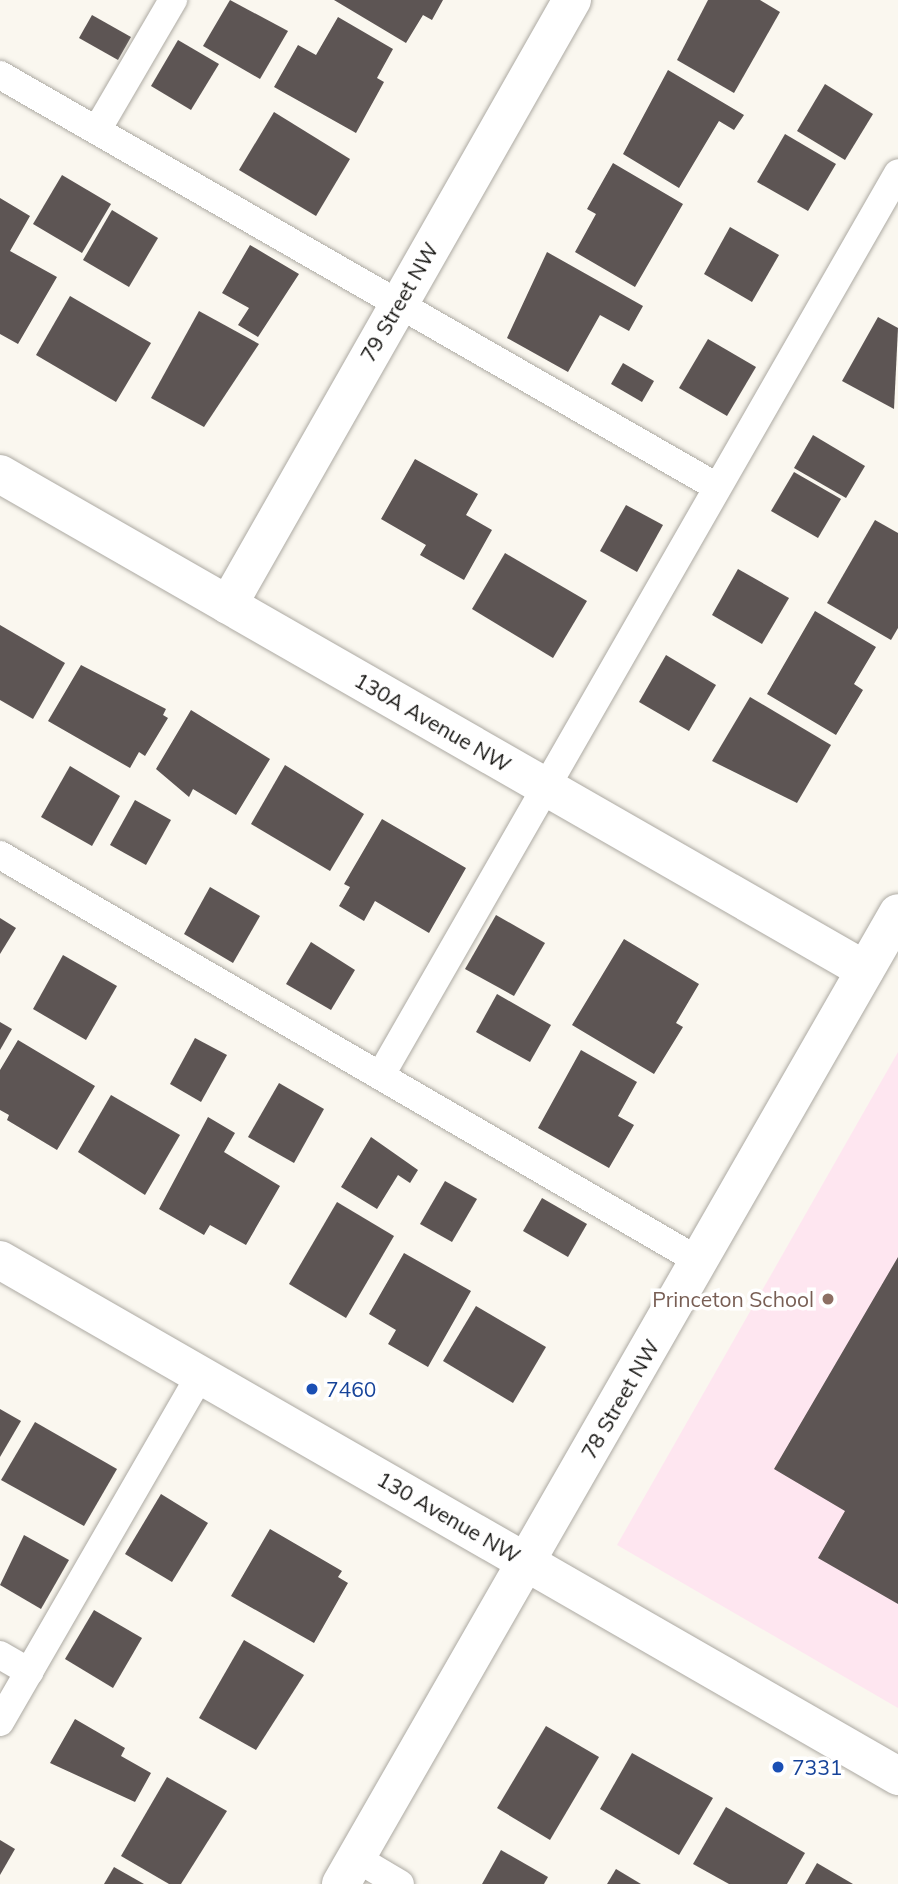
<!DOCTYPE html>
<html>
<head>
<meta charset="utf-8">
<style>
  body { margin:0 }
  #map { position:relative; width:898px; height:1884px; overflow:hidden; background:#faf7ef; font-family:Mulish,sans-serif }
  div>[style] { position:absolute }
  .education>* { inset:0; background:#fee6f0 }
  .building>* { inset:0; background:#5d5554 }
  .roads { filter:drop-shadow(0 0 2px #adaaa3) drop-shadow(0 0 2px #adaaa3) }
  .lane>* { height:28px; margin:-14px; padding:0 14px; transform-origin:14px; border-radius:14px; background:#fff }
  .street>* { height:38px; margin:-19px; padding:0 19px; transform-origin:19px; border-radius:19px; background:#fff }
  .secondary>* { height:38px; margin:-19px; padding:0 19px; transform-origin:19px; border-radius:19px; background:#fff }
  .dots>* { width:19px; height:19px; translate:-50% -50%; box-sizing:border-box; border:4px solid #fff; border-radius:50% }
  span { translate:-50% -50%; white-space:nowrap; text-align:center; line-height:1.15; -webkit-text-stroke:7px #fff; paint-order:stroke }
  .street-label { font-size:21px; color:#13120f }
  .education-label { font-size:21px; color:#785e54 }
  .right { translate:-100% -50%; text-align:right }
  .transit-label { font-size:21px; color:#164399 }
  .left { translate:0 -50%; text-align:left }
</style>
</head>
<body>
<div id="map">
  <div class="education">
    <div style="clip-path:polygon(898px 1052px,898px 1708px,617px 1545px)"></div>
  </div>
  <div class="building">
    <div style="clip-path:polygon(230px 0,288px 31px,260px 79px,203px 46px)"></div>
    <div style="clip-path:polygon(334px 0,443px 0,432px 20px,423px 15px,406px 43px)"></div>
    <div style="clip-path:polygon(708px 0,760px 0,780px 12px,734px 93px,677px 60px)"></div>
    <div style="clip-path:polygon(92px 15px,131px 37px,118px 60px,79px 38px)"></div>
    <div style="clip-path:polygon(338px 17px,393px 49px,377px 78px,384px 82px,356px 133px,274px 87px,298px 45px,316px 55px)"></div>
    <div style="clip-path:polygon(178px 40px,219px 64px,191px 110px,151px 86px)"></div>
    <div style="clip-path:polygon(668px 70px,744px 115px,734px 130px,719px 121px,679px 188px,623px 154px)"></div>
    <div style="clip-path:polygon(825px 84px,873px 114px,845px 160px,797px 131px)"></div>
    <div style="clip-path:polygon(274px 112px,350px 159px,316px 216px,239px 170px)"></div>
    <div style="clip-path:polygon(785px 134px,836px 164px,808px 211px,757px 182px)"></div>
    <div style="clip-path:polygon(613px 163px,683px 204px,635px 287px,575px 252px,596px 214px,587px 209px)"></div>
    <div style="clip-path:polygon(62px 175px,111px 204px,82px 253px,33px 224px)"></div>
    <div style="clip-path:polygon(0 198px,30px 216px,10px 251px,57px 277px,18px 344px,0 334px)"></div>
    <div style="clip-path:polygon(112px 210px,158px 238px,129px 287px,83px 260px)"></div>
    <div style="clip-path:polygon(730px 227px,779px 255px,752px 302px,704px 274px)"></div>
    <div style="clip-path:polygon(250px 245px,299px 274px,258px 337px,238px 325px,249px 308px,222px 293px)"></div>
    <div style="clip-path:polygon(547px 252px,643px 306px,629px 331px,600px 315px,568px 372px,507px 338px)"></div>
    <div style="clip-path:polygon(70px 296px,151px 343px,116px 402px,36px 355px)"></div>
    <div style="clip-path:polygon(199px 311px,259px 344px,204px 427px,151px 398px)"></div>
    <div style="clip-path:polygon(878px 317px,898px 328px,894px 409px,842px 381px)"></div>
    <div style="clip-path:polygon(708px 339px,756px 367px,727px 416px,679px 388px)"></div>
    <div style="clip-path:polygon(623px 363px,654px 381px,642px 402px,611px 384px)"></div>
    <div style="clip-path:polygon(813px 435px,865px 466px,846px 498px,794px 468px)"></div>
    <div style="clip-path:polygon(415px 459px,478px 494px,466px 515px,492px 530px,464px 580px,420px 555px,426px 545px,381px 519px)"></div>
    <div style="clip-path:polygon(794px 472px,841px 499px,818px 538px,771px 511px)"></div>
    <div style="clip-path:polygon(626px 505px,663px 525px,637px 572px,600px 551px)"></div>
    <div style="clip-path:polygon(875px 520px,898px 533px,898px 628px,891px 640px,827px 603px)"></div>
    <div style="clip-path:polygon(505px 553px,587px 601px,553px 658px,472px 609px)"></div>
    <div style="clip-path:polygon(738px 569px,789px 598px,762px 644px,712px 615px)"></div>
    <div style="clip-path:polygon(815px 611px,876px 647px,854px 684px,863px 690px,836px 735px,767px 694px)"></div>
    <div style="clip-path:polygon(0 625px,65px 663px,33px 719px,0 700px)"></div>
    <div style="clip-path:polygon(666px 655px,716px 685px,689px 731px,639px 702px)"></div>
    <div style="clip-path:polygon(81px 665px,166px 709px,163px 715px,168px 718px,145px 756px,139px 752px,130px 768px,48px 721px)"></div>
    <div style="clip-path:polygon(750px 697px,831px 745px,797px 803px,712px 761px)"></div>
    <div style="clip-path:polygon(191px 710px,270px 759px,236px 815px,193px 789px,189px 797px,156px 769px)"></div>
    <div style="clip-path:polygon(285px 765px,364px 814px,330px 871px,251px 824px)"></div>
    <div style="clip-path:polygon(70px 766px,120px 796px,92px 846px,41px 817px)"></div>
    <div style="clip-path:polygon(135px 800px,171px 820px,146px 865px,110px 845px)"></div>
    <div style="clip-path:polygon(382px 819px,466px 868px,429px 933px,375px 901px,364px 921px,339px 906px,350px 887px,344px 884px)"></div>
    <div style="clip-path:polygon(210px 887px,260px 916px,233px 963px,184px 934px)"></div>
    <div style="clip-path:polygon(496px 915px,545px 943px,514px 996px,465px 969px)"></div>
    <div style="clip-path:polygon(0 918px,16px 928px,0 954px)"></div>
    <div style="clip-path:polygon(624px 939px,699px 984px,676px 1023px,683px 1027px,654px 1074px,572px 1025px)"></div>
    <div style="clip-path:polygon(311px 942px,355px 970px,331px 1010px,286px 984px)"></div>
    <div style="clip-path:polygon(63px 955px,117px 986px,86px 1040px,33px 1009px)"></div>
    <div style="clip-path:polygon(497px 994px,551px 1025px,530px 1062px,476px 1032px)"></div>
    <div style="clip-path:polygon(0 1022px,12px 1029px,0 1050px)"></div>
    <div style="clip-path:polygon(195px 1038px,227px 1055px,201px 1102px,170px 1084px)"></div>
    <div style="clip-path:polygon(18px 1040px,95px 1086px,57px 1150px,7px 1120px,9px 1115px,0 1110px,0 1070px)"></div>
    <div style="clip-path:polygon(581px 1050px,637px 1082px,618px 1116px,634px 1125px,609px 1168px,538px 1128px)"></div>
    <div style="clip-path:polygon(279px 1083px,324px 1109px,294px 1163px,248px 1137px)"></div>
    <div style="clip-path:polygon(111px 1095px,180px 1135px,145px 1195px,78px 1152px)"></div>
    <div style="clip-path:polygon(208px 1117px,235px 1133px,224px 1152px,280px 1186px,246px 1245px,210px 1225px,204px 1235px,159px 1209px)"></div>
    <div style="clip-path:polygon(371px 1137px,418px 1170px,410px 1183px,398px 1175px,377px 1209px,341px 1187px)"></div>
    <div style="clip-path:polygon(445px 1181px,477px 1199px,452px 1242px,420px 1224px)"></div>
    <div style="clip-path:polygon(542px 1198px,587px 1224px,568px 1257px,523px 1231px)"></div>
    <div style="clip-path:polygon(337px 1202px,394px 1236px,346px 1318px,289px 1284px)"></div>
    <div style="clip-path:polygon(404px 1253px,471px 1291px,428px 1367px,388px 1344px,396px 1330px,369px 1314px)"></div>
    <div style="clip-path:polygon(898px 1257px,898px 1604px,818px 1558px,845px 1511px,774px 1469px)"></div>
    <div style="clip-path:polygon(476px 1306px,546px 1347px,513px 1403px,443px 1361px)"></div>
    <div style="clip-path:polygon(0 1409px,21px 1421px,0 1457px)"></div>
    <div style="clip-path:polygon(35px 1422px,117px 1469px,84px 1526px,1px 1480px)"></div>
    <div style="clip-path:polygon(161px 1494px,208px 1523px,172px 1582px,125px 1554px)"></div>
    <div style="clip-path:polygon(270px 1529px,342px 1571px,338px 1577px,348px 1583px,314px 1643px,231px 1596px)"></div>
    <div style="clip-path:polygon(24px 1535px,69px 1560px,41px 1609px,0 1585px)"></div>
    <div style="clip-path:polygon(94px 1610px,142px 1638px,113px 1688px,65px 1659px)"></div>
    <div style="clip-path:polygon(244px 1640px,304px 1675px,256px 1750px,199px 1718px)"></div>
    <div style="clip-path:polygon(75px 1719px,125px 1748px,121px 1756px,151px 1773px,135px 1802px,50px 1763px)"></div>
    <div style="clip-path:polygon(546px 1726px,599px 1757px,550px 1840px,497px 1808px)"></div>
    <div style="clip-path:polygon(632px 1753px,713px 1798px,679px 1855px,600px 1809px)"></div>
    <div style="clip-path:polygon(167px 1777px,227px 1811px,181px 1884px,169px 1884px,121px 1856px)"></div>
    <div style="clip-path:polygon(726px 1807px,805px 1853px,787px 1884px,729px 1884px,693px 1864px)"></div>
    <div style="clip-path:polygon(0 1840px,15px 1849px,0 1875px)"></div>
    <div style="clip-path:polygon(501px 1850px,548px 1877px,544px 1884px,482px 1884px)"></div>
    <div style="clip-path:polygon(817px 1863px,853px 1884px,805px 1884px)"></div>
    <div style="clip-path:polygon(114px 1867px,144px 1884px,104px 1884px)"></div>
    <div style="clip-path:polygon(616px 1869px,641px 1884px,607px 1884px)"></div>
  </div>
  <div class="roads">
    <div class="lane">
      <div style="left:0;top:75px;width:827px;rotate:29.88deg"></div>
      <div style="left:97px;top:130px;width:151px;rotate:-59.7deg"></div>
      <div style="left:0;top:855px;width:808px;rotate:30.15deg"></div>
      <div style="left:382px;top:1073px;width:1037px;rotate:-60.17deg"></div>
      <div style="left:0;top:1655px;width:34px;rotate:30deg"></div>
      <div style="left:0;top:1722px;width:400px;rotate:-60deg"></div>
      <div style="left:356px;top:1858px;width:51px;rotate:30.6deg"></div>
    </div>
    <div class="street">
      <div style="left:0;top:474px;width:997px;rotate:29.83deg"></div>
      <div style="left:228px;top:605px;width:696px;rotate:-60.38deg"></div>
      <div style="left:341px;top:1884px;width:1119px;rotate:-60.16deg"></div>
    </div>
    <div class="secondary">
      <div style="left:0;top:1260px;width:1036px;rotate:29.88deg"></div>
    </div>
  </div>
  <div class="dots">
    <div style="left:828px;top:1299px;background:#8d6e63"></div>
    <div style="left:312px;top:1389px;background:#1a4fb4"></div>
    <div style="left:778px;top:1767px;background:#1a4fb4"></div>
  </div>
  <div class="street-label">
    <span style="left:399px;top:302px;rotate:-60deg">79 Street NW</span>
    <span style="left:433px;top:722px;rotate:30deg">130A Avenue NW</span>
    <span style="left:620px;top:1399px;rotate:-60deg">78 Street NW</span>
    <span style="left:449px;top:1517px;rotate:30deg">130 Avenue NW</span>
  </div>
  <div class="education-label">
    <span class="right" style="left:814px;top:1299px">Princeton School</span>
  </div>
  <div class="transit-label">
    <span class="left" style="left:326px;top:1389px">7460</span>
    <span class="left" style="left:792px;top:1767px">7331</span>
  </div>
</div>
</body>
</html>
